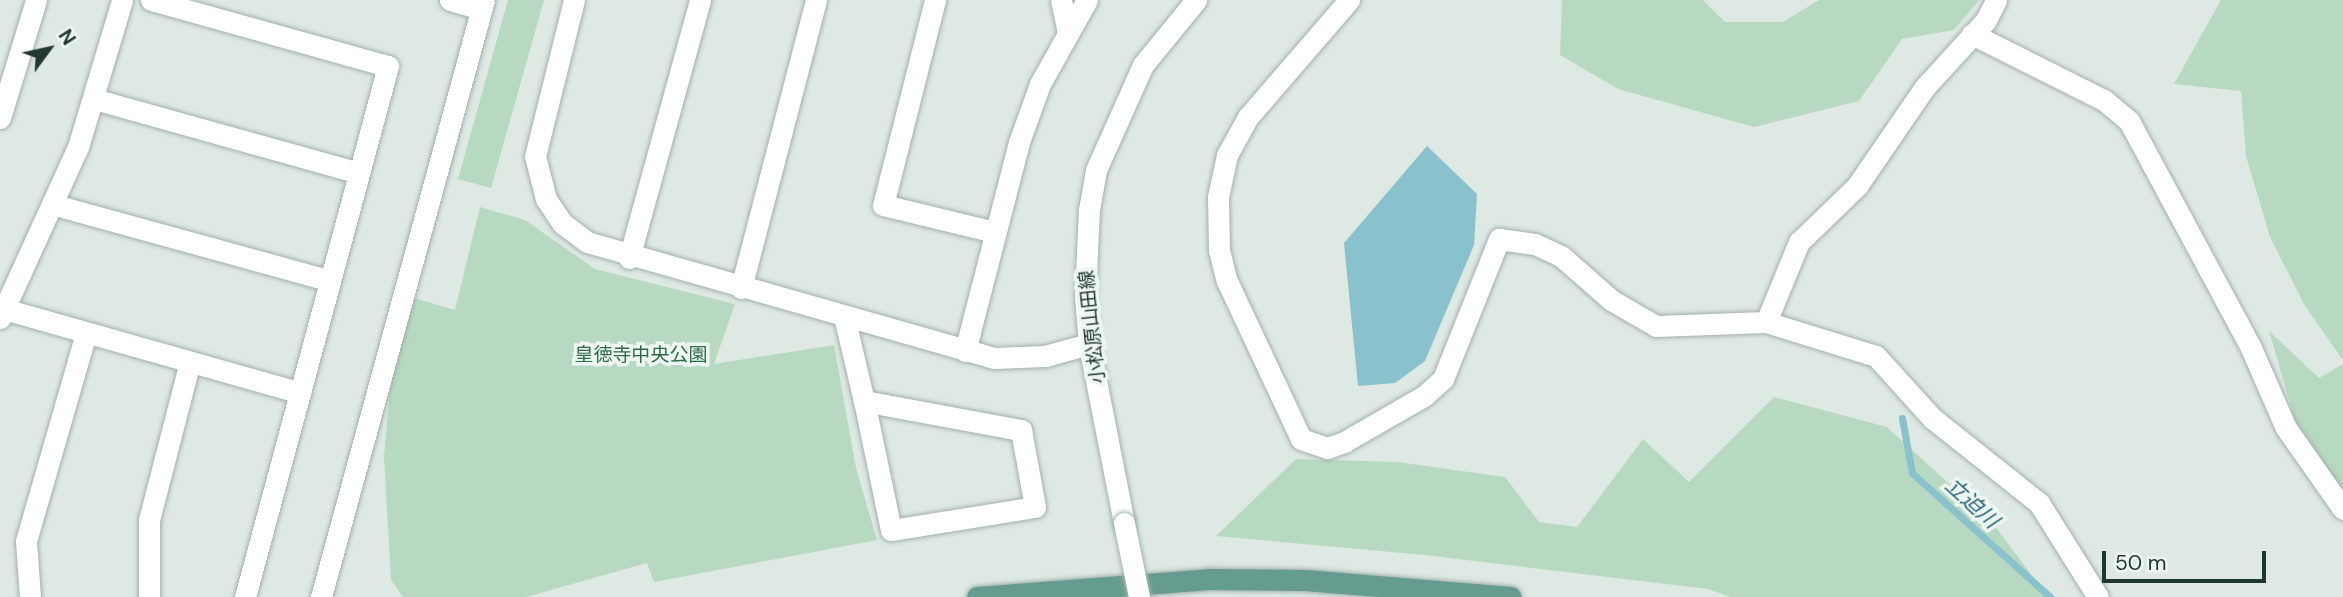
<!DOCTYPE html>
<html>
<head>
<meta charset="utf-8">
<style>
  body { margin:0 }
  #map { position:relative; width:2343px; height:597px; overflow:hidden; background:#dee9e4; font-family:"DM Sans","Noto Sans JP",sans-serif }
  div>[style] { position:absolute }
  .green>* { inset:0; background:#b8d9c1 }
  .water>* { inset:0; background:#89c1cc }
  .stream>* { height:7px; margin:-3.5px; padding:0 3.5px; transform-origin:3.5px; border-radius:3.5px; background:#89c1cc }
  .roads { filter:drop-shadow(0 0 2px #a2b0ab) drop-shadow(0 0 2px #a2b0ab) }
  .street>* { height:21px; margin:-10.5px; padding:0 10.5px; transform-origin:10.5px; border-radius:10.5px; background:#fff }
  .secondary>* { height:21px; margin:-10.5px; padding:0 10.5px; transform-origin:10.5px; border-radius:10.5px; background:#fff }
  .primary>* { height:21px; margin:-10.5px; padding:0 10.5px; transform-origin:10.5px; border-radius:10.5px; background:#659c8f }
  .bridges { filter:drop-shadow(0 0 2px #9eb4ac) drop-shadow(0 0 2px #9eb4ac) }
  .secondary-bridge>* { height:21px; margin:-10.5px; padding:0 10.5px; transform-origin:10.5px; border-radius:10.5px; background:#fff }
  span { translate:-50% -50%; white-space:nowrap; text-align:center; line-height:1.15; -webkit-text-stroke:7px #eef6f2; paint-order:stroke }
  .street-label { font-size:19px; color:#213832 }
  .park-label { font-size:19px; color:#2e6c46 }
  .water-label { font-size:21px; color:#1f616f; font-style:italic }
  .north { position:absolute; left:14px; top:14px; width:70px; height:70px; -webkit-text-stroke:5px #eef6f2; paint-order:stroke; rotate:57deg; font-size:19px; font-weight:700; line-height:28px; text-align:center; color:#213832 }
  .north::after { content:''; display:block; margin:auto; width:24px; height:32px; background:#213832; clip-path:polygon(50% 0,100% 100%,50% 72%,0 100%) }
  .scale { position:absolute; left:2102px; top:551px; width:164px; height:32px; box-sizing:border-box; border:4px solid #213832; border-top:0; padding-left:9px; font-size:21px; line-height:24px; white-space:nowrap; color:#213832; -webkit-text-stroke:5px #eef6f2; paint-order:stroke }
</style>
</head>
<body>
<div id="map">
  <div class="green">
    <div style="clip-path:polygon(508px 0,544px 0,491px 188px,458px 179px)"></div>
    <div style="clip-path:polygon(1562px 0,1703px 0,1725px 22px,1783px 22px,1819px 0,1979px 0,1954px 30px,1902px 39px,1859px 101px,1754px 127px,1618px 89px,1560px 55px)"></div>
    <div style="clip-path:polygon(2221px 0,2343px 0,2343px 360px,2305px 306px,2270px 237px,2246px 156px,2241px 91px,2174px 84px)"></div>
    <div style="clip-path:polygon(480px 207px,525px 220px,595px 269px,735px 304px,714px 364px,834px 345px,856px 468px,877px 540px,654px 582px,647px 563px,526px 597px,403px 597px,391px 580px,384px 458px,391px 375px,414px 298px,455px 310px)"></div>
    <div style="clip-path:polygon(2269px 331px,2319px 378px,2343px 364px,2343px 493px,2295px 420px)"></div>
    <div style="clip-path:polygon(1774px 397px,1887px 427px,1994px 525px,2048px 597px,1731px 597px,1708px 589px,1425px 555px,1216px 536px,1296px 459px,1397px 462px,1505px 477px,1539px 522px,1577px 527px,1643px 439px,1689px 482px)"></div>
  </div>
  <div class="water">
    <div style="clip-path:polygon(1427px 146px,1477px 194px,1474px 245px,1425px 361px,1395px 383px,1358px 386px,1344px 243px)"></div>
  </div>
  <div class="stream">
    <div style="left:1902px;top:418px;width:56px;rotate:79.7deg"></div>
    <div style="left:1912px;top:473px;width:186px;rotate:41.9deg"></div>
  </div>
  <div class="roads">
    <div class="street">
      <div style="left:151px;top:0;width:246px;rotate:15.6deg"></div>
      <div style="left:388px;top:66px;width:550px;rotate:105.07deg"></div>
      <div style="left:450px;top:0;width:33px;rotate:16deg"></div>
      <div style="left:935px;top:0;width:211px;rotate:104.2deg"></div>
      <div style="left:883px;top:205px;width:115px;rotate:13.6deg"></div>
      <div style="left:1061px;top:0;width:30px;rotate:78deg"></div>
      <div style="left:1349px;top:0;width:155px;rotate:130.8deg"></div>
      <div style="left:1248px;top:117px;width:43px;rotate:118.9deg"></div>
      <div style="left:1227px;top:155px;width:43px;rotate:102.1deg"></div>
      <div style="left:1218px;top:197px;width:53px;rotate:88.9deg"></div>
      <div style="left:1219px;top:250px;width:32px;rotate:76deg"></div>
      <div style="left:1227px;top:281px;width:174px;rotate:64.9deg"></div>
      <div style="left:1301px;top:439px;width:28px;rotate:19deg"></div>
      <div style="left:1327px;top:448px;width:18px;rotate:-19deg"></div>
      <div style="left:1344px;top:442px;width:92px;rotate:-29.9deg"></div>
      <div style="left:1424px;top:396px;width:25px;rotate:-42deg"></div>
      <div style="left:1443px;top:379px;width:151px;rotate:-68.2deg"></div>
      <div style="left:1499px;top:239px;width:36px;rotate:8deg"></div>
      <div style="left:1535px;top:244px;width:29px;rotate:25deg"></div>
      <div style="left:1561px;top:256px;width:67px;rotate:41.3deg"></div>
      <div style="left:1611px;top:300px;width:52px;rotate:30deg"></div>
      <div style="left:1656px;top:326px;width:110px;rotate:-2.1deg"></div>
      <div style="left:1766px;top:322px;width:115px;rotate:17.2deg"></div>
      <div style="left:1876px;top:356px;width:84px;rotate:47.9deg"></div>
      <div style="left:1932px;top:418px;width:137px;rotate:38.5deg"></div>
      <div style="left:2039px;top:503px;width:111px;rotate:57.9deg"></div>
      <div style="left:1972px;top:34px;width:148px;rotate:26.6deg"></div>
      <div style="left:2104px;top:100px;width:33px;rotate:40deg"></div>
      <div style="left:2129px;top:121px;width:258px;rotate:61.7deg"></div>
      <div style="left:2251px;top:348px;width:87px;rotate:66.4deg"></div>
      <div style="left:2286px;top:428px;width:99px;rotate:54.9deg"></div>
      <div style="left:94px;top:99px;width:275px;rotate:15.6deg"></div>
      <div style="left:55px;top:205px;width:285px;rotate:15.4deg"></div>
      <div style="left:629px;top:258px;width:268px;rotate:-74.6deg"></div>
      <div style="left:741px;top:288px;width:298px;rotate:-75.4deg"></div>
      <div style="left:4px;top:309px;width:308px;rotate:15.8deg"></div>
      <div style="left:844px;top:316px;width:87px;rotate:76.8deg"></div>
      <div style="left:864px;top:401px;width:160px;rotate:10.5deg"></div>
      <div style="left:1021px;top:430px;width:78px;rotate:79.7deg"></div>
      <div style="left:1035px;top:507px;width:146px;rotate:170.9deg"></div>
      <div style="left:891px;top:530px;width:132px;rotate:-101.8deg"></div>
      <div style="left:0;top:318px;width:188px;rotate:-65.5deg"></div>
      <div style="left:78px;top:147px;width:153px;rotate:-73.3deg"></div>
      <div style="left:1766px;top:322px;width:87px;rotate:-67.6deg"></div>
      <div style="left:1799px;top:242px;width:81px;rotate:-44deg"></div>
      <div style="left:1857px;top:186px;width:119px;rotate:-55.6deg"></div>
      <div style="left:1924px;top:88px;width:92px;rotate:-47.6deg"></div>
      <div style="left:1986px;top:20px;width:22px;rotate:-63deg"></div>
      <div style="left:965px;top:351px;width:216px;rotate:-75.5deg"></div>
      <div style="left:1019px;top:142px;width:62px;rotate:-70.1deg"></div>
      <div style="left:1040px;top:84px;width:96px;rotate:-60.8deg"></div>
      <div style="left:30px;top:597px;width:56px;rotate:-94.1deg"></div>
      <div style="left:26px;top:541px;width:216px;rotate:-73.9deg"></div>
      <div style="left:149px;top:597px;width:77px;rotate:-90deg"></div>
      <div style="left:149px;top:520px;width:163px;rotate:-75.5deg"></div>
      <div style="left:321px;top:597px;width:619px;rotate:-74.73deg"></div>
    </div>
    <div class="secondary">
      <div style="left:574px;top:0;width:161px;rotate:104deg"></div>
      <div style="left:535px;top:156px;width:44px;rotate:75.7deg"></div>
      <div style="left:546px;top:199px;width:29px;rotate:56deg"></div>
      <div style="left:562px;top:223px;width:31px;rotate:37deg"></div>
      <div style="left:587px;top:242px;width:423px;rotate:15.9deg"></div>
      <div style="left:994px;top:358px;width:51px;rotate:-2.2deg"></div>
      <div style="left:1045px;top:356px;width:46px;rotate:-15.3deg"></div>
      <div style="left:0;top:118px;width:123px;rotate:-73deg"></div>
      <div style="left:1124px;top:523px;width:182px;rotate:-101.1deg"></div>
      <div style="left:1089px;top:344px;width:47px;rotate:-94.9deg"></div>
      <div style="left:1085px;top:297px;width:87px;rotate:-87.4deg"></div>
      <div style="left:1089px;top:210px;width:41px;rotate:-80.1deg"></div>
      <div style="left:1096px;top:170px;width:115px;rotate:-65.9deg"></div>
      <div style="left:1143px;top:65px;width:84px;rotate:-50.8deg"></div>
    </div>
    <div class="primary">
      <div style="left:977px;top:597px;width:233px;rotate:-4.4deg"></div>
      <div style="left:1209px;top:579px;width:96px;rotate:0.6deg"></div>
      <div style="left:1305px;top:580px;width:206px;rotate:4.7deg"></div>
    </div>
  </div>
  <div class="bridges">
    <div class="secondary-bridge">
      <div style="left:1124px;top:523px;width:76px;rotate:78.5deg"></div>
    </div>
  </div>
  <div class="street-label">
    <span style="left:1092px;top:327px;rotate:-96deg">小松原山田線</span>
  </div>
  <div class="park-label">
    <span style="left:641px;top:355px">皇徳寺中央公園</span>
  </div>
  <div class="water-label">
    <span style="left:1972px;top:503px;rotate:42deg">立迫川</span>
  </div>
  <div class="north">N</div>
  <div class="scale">50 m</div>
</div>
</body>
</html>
